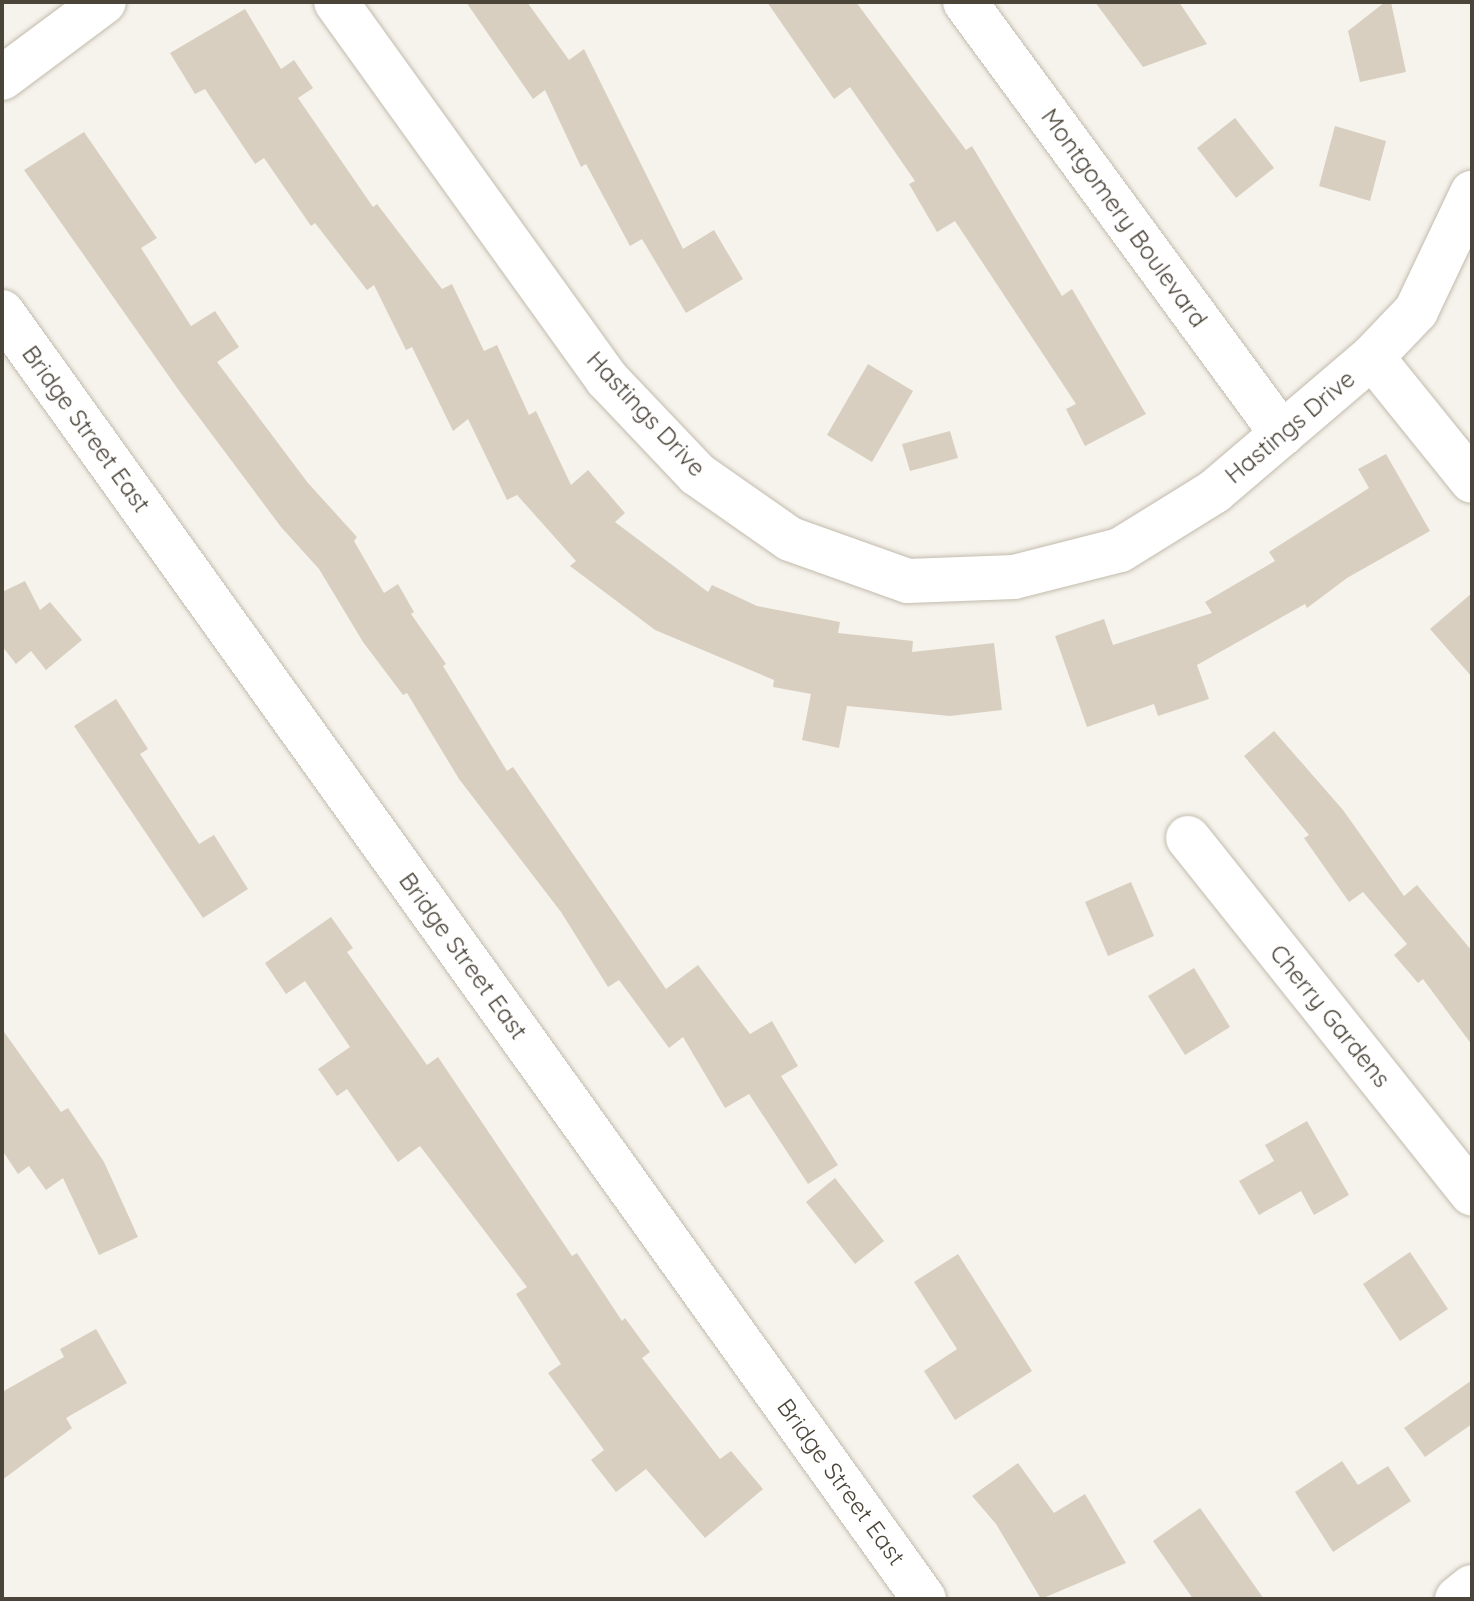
<!DOCTYPE html>
<html>
<head>
<meta charset="utf-8">
<style>
  body { margin:0 }
  #map { position:relative; width:1474px; height:1601px; overflow:hidden; background:#f6f3ec; font-family:Quicksand,sans-serif }
  div>[style] { position:absolute }
  .building>* { inset:0; background:#d8cfc1 }
  .roads { filter:drop-shadow(0 0 2px #c2bbae) drop-shadow(0 0 2px #c2bbae) }
  .minor>* { height:44px; margin:-22px; padding:0 22px; transform-origin:22px; border-radius:22px; background:#fff }
  span { translate:-50% -50%; white-space:nowrap; text-align:center; line-height:1.15; -webkit-text-stroke:7px #fff; paint-order:stroke }
  .street-label { font-size:24px; color:#4b4439 }
  .frame { position:absolute; inset:0; border:4px solid #4b4439; pointer-events:none }
</style>
</head>
<body>
<div id="map">
  <div class="building">
    <div style="clip-path:polygon(466px 2px,527px 2px,569px 60px,584px 49px,683px 249px,714px 230px,743px 279px,686px 313px,642px 239px,630px 246px,586px 164px,581px 167px,545px 90px,533px 99px)"></div>
    <div style="clip-path:polygon(767px 2px,856px 2px,966px 150px,972px 146px,1062px 296px,1072px 289px,1146px 414px,1085px 446px,1066px 409px,1076px 404px,955px 221px,937px 232px,909px 184px,915px 181px,850px 87px,834px 99px)"></div>
    <div style="clip-path:polygon(1095px 2px,1179px 2px,1207px 44px,1143px 67px)"></div>
    <div style="clip-path:polygon(1385px 2px,1391px 2px,1406px 72px,1360px 82px,1348px 31px)"></div>
    <div style="clip-path:polygon(245px 9px,281px 69px,294px 60px,313px 88px,298px 98px,373px 207px,377px 204px,442px 289px,452px 284px,484px 351px,497px 345px,529px 415px,536px 411px,571px 485px,588px 470px,625px 513px,615px 522px,708px 592px,712px 585px,757px 606px,840px 622px,838px 633px,913px 641px,912px 652px,994px 643px,1002px 710px,950px 716px,847px 706px,839px 748px,802px 740px,811px 694px,773px 687px,774px 680px,655px 630px,570px 566px,576px 561px,517px 495px,507px 500px,468px 419px,453px 431px,412px 347px,406px 350px,374px 285px,367px 290px,315px 223px,311px 226px,264px 158px,255px 164px,205px 89px,195px 94px,170px 53px)"></div>
    <div style="clip-path:polygon(1235px 118px,1274px 168px,1236px 198px,1197px 148px)"></div>
    <div style="clip-path:polygon(1335px 126px,1386px 141px,1370px 201px,1319px 186px)"></div>
    <div style="clip-path:polygon(84px 132px,157px 238px,141px 248px,191px 326px,215px 311px,239px 347px,217px 362px,308px 483px,357px 537px,354px 541px,384px 593px,398px 584px,414px 612px,411px 614px,446px 664px,443px 666px,507px 771px,513px 767px,666px 989px,698px 965px,750px 1034px,772px 1021px,798px 1066px,781px 1076px,838px 1165px,808px 1184px,749px 1094px,725px 1108px,683px 1037px,669px 1048px,619px 980px,608px 987px,561px 912px,459px 779px,407px 693px,403px 695px,363px 642px,319px 569px,281px 527px,180px 392px,24px 170px)"></div>
    <div style="clip-path:polygon(868px 364px,913px 391px,872px 462px,827px 435px)"></div>
    <div style="clip-path:polygon(950px 431px,958px 458px,910px 471px,902px 444px)"></div>
    <div style="clip-path:polygon(1386px 454px,1430px 531px,1347px 578px,1307px 608px,1305px 604px,1197px 665px,1209px 699px,1158px 716px,1154px 704px,1087px 727px,1055px 636px,1104px 619px,1113px 645px,1212px 613px,1205px 602px,1275px 561px,1269px 552px,1369px 488px,1358px 469px)"></div>
    <div style="clip-path:polygon(25px 581px,40px 610px,50px 602px,82px 640px,46px 670px,31px 651px,16px 664px,2px 646px,2px 592px)"></div>
    <div style="clip-path:polygon(1472px 593px,1472px 677px,1430px 629px)"></div>
    <div style="clip-path:polygon(116px 699px,148px 749px,140px 754px,199px 844px,214px 835px,248px 889px,203px 918px,74px 726px)"></div>
    <div style="clip-path:polygon(1274px 731px,1343px 810px,1404px 896px,1417px 885px,1472px 951px,1472px 1045px,1423px 979px,1418px 983px,1394px 955px,1407px 944px,1363px 892px,1349px 902px,1304px 838px,1309px 835px,1244px 756px)"></div>
    <div style="clip-path:polygon(1131px 882px,1154px 936px,1108px 956px,1085px 902px)"></div>
    <div style="clip-path:polygon(331px 917px,353px 948px,347px 952px,427px 1065px,438px 1057px,572px 1256px,577px 1253px,622px 1321px,625px 1318px,650px 1352px,642px 1358px,720px 1459px,731px 1451px,763px 1489px,705px 1538px,646px 1469px,616px 1492px,591px 1460px,604px 1450px,548px 1373px,561px 1364px,516px 1294px,527px 1287px,420px 1146px,398px 1162px,347px 1089px,337px 1096px,318px 1069px,350px 1047px,305px 981px,286px 994px,265px 963px)"></div>
    <div style="clip-path:polygon(1194px 968px,1230px 1027px,1185px 1055px,1148px 996px)"></div>
    <div style="clip-path:polygon(2px 1029px,61px 1112px,68px 1108px,104px 1162px,138px 1237px,99px 1255px,63px 1178px,46px 1190px,29px 1166px,18px 1174px,2px 1150px)"></div>
    <div style="clip-path:polygon(1307px 1121px,1349px 1195px,1314px 1215px,1301px 1191px,1259px 1215px,1239px 1181px,1274px 1161px,1265px 1145px)"></div>
    <div style="clip-path:polygon(835px 1178px,884px 1241px,855px 1264px,806px 1202px)"></div>
    <div style="clip-path:polygon(1410px 1252px,1448px 1309px,1400px 1341px,1363px 1284px)"></div>
    <div style="clip-path:polygon(958px 1254px,1032px 1371px,955px 1420px,924px 1371px,957px 1349px,914px 1282px)"></div>
    <div style="clip-path:polygon(96px 1329px,127px 1383px,66px 1418px,72px 1428px,2px 1480px,2px 1392px,64px 1357px,60px 1349px)"></div>
    <div style="clip-path:polygon(1472px 1380px,1472px 1424px,1425px 1457px,1404px 1428px)"></div>
    <div style="clip-path:polygon(1342px 1461px,1358px 1485px,1388px 1466px,1411px 1501px,1333px 1552px,1295px 1492px)"></div>
    <div style="clip-path:polygon(1018px 1463px,1054px 1513px,1085px 1494px,1126px 1563px,1041px 1599px,996px 1524px,972px 1496px)"></div>
    <div style="clip-path:polygon(1200px 1508px,1264px 1599px,1193px 1599px,1153px 1541px)"></div>
  </div>
  <div class="roads">
    <div class="minor">
      <div style="left:336px;top:2px;width:464px;rotate:54.3deg"></div>
      <div style="left:607px;top:379px;width:131px;rotate:46.5deg"></div>
      <div style="left:697px;top:474px;width:113px;rotate:35deg"></div>
      <div style="left:790px;top:539px;width:125px;rotate:19.6deg"></div>
      <div style="left:908px;top:581px;width:106px;rotate:-2.2deg"></div>
      <div style="left:1014px;top:577px;width:109px;rotate:-14.3deg"></div>
      <div style="left:1120px;top:550px;width:112px;rotate:-31.8deg"></div>
      <div style="left:1215px;top:491px;width:206px;rotate:-40.5deg"></div>
      <div style="left:1372px;top:357px;width:64px;rotate:-46.3deg"></div>
      <div style="left:1416px;top:311px;width:131px;rotate:-64.6deg"></div>
      <div style="left:965px;top:2px;width:536px;rotate:53.73deg"></div>
      <div style="left:2px;top:78px;width:127px;rotate:-36.7deg"></div>
      <div style="left:2px;top:312px;width:1583px;rotate:54.38deg"></div>
      <div style="left:1372px;top:357px;width:159px;rotate:51.1deg"></div>
      <div style="left:1188px;top:838px;width:455px;rotate:51.4deg"></div>
      <div style="left:1457px;top:1599px;width:19px;rotate:-39deg"></div>
    </div>
  </div>
  <div class="street-label">
    <span style="left:1124px;top:218px;rotate:54deg">Montgomery Boulevard</span>
    <span style="left:646px;top:414px;rotate:47deg">Hastings Drive</span>
    <span style="left:1290px;top:427px;rotate:-40deg">Hastings Drive</span>
    <span style="left:86px;top:429px;rotate:54deg">Bridge Street East</span>
    <span style="left:463px;top:956px;rotate:54deg">Bridge Street East</span>
    <span style="left:1330px;top:1016px;rotate:51deg">Cherry Gardens</span>
    <span style="left:841px;top:1482px;rotate:54deg">Bridge Street East</span>
  </div>
  <div class="frame"></div>
</div>
</body>
</html>
